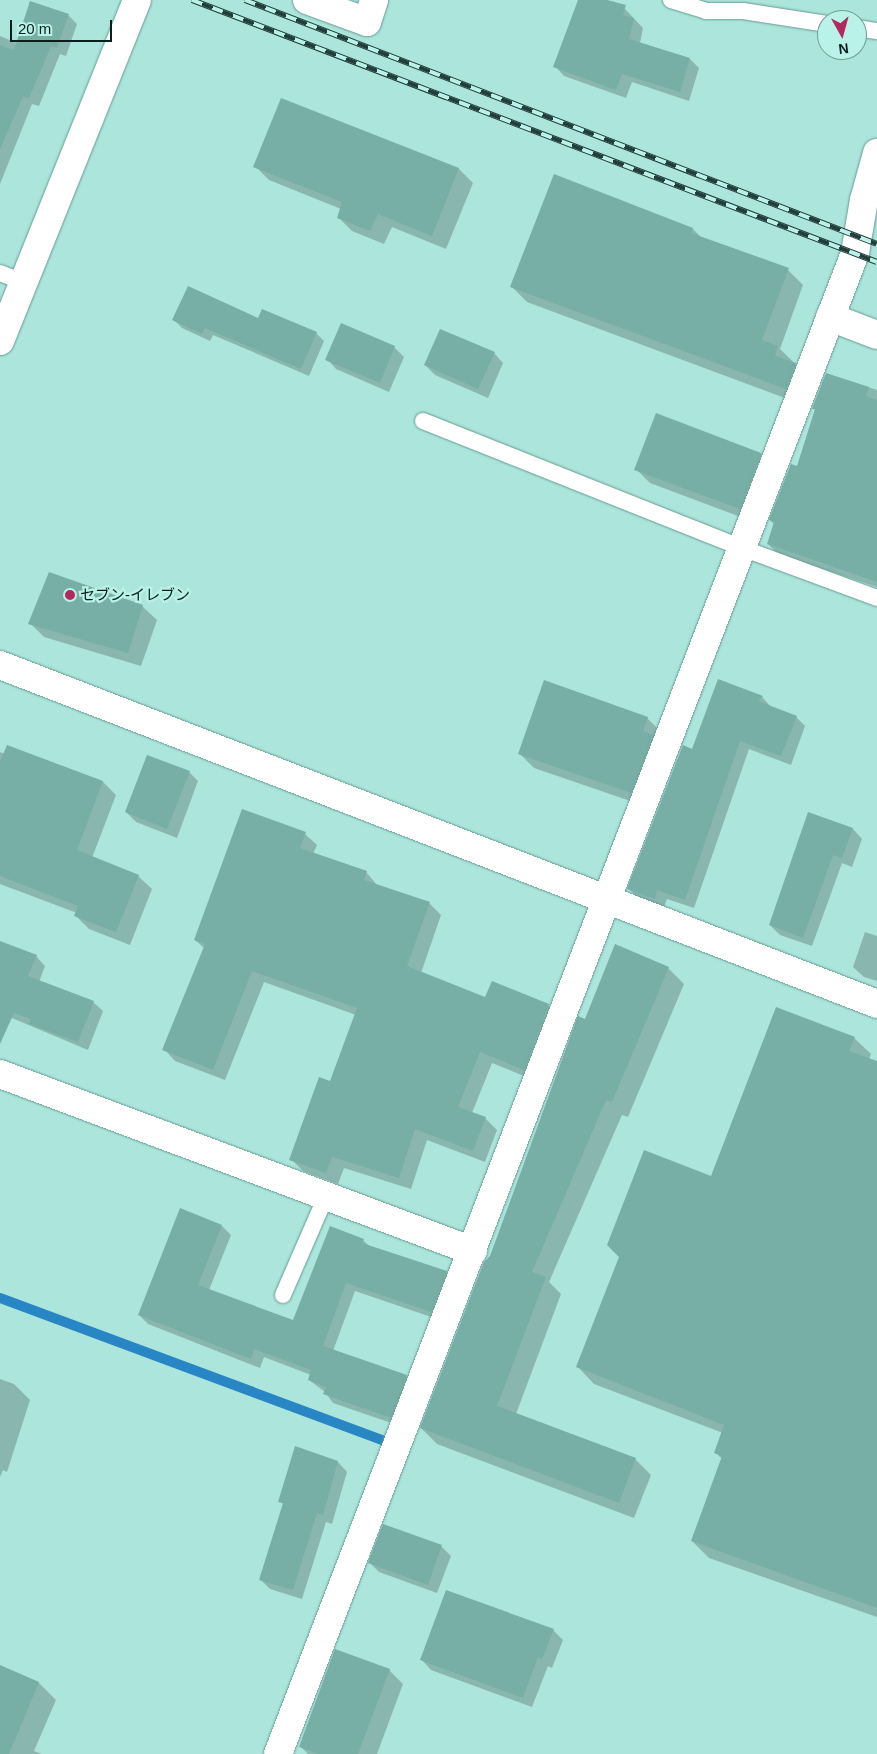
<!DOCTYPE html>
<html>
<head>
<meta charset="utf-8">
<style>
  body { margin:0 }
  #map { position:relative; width:877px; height:1754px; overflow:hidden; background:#ace5db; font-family:Arial,"Noto Sans JP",sans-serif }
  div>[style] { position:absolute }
  .shadow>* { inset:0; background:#0003 }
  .stream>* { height:10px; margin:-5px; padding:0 5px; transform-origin:5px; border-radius:5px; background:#2886c4 }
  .building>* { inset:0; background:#77aea5 }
  .roads { filter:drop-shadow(0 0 1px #669c93) drop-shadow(0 0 1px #669c93) }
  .lane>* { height:16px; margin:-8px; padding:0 8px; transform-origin:8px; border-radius:8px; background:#fff }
  .street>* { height:28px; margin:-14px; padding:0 14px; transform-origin:14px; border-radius:14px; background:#fff }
  .rail>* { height:5.5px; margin-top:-2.75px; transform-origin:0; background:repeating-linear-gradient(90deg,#b9f2e8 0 11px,#223e3a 0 22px); box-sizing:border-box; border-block:1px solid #223e3a }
  .dots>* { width:14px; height:14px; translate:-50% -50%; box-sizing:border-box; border:2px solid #b9f2e8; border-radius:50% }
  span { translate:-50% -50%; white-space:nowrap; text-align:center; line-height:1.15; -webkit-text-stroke:4.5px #b9f2e8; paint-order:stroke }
  .poi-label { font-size:15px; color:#081f1c }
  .left { translate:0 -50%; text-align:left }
  .north { position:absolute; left:817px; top:10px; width:50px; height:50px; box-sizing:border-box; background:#b9f2e8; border:1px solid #729e96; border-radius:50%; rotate:173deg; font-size:14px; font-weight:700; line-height:20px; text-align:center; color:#081f1c }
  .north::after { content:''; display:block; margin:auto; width:18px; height:22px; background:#b5275e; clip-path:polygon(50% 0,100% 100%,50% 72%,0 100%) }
  .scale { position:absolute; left:10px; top:20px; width:102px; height:22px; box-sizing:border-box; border:2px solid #081f1c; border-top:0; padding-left:6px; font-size:15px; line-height:18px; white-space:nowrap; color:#081f1c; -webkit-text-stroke:4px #b9f2e8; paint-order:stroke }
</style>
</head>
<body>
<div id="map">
  <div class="shadow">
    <div style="clip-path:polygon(587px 0,625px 9px,643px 28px,640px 43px,690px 59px,699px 68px,689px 101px,632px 82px,626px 98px,564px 76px,555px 66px)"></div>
    <div style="clip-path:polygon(68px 15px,77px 24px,66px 56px,60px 54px,39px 106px,32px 104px,0 184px,0 36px,17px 43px)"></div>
    <div style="clip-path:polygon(281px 100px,459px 169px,473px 183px,446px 249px,392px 227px,384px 244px,352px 231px,338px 217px,341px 209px,269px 180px,255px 166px)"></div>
    <div style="clip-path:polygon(554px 176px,693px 229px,702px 238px,788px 270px,803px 285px,780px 349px,811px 379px,801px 404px,527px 302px,512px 287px)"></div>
    <div style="clip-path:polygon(259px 319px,316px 333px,324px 341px,309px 376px,213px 335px,210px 341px,182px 328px,174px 320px)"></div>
    <div style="clip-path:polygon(341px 325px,395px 348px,404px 357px,389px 392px,336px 369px,327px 359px)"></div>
    <div style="clip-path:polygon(494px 353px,503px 363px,488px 398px,435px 375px,425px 365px)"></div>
    <div style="clip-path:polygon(827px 374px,877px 390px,877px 587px,778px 554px,768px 544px,774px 524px,770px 520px,798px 468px,816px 411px,813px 408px)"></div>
    <div style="clip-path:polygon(656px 414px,761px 454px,775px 468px,754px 522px,650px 483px,636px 469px)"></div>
    <div style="clip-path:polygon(49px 574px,143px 607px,157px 620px,141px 666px,44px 637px,30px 623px)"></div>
    <div style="clip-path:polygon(719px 680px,762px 697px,771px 707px,796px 717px,805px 726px,791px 765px,749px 749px,694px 908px,667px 899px,664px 907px,638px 898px,629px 889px,693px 750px)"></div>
    <div style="clip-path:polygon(647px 718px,661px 732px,645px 806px,534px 768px,520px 754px)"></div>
    <div style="clip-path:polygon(8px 746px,103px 782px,116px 795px,92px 858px,138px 876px,152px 889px,130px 945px,89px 929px,76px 916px,77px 913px,0 884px,0 752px,5px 754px)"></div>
    <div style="clip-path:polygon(189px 772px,198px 781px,177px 838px,136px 822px,126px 812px)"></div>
    <div style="clip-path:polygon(809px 814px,853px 829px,862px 839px,852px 867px,842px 863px,812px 946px,780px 935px,770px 925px)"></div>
    <div style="clip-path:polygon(305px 834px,317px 845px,313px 854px,366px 872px,377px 885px,429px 903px,441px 915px,421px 973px,486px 999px,493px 983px,549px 1006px,560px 1017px,536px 1081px,492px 1063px,472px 1113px,485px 1118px,497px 1130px,485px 1162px,427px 1140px,411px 1189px,344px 1168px,338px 1184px,303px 1171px,291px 1159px,331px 1083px,356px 1015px,264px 982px,225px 1080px,175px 1061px,164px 1049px,204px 948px,195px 940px)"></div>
    <div style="clip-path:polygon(865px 932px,877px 936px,877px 981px,864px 977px,853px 967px)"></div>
    <div style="clip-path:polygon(0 942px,36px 956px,45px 966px,39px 982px,93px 1002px,103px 1011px,88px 1050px,0 1013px)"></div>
    <div style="clip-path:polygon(668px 968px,684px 984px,628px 1117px,622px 1115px,549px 1282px,561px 1294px,516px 1414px,635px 1459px,651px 1475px,634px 1518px,437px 1444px,421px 1428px,586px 1021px)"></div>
    <div style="clip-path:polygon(854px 1038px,871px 1054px,869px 1059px,877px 1062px,877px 1617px,709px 1558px,692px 1541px,722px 1459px,715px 1452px,723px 1433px,594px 1384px,578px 1367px,712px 1177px)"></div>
    <div style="clip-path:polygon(181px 1210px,222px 1226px,231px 1235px,209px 1290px,294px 1321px,363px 1240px,371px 1248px,446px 1272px,455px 1281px,440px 1320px,355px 1291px,333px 1351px,406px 1376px,415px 1385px,400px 1426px,333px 1403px,325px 1392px,309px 1380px,311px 1375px,264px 1357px,260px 1368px,148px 1324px,139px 1315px)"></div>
    <div style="clip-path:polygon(0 1379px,14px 1384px,30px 1400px,7px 1472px,3px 1470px,0 1477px)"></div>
    <div style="clip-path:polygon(338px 1462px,347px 1472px,332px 1524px,326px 1522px,302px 1599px,270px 1589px,261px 1580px,284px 1505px,280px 1501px)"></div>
    <div style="clip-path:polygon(441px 1546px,451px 1556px,437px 1593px,379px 1572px,370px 1563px)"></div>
    <div style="clip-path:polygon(553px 1630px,563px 1640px,552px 1668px,548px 1666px,532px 1707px,431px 1670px,422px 1660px)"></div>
    <div style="clip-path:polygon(0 1667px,39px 1683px,56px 1700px,34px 1751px,42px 1754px,0 1754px)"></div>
    <div style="clip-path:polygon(389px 1670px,403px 1684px,377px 1754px,308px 1754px,300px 1746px)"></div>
  </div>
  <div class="stream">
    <div style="left:0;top:1298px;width:410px;rotate:20.4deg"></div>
  </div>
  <div class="building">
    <div style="clip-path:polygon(578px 0,607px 0,626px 5px,623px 15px,634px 18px,629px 39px,690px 58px,680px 92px,622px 74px,616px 90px,553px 67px)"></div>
    <div style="clip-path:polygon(30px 1px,69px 14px,57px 48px,51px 46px,29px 98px,23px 96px,0 149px,0 45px,14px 50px)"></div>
    <div style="clip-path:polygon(281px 98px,459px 168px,432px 236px,378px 214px,370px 231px,337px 218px,342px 202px,253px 167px)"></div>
    <div style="clip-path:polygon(554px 174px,693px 228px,691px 233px,789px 268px,762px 340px,778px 346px,775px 356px,796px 363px,786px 389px,510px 287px)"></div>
    <div style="clip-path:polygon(188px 286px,258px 318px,262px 309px,317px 332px,301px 369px,205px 328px,202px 334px,172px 320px)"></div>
    <div style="clip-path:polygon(341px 323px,395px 346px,380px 383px,325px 360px)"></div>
    <div style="clip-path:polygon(440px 329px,495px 352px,478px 389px,424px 365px)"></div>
    <div style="clip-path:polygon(826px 373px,869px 387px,866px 396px,877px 400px,877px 582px,767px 544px,774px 522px,769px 520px,791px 464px,797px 466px,815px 409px,812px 409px)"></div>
    <div style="clip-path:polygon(656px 413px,761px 453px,740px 509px,634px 470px)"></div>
    <div style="clip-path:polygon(49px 572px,143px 605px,128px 653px,28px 624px)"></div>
    <div style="clip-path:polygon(718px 679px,763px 696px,758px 701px,797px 716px,781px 756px,740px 741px,685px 900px,657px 890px,655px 899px,627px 889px,683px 745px,692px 749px)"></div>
    <div style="clip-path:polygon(544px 680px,648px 717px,643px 731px,653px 735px,631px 793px,518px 754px)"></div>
    <div style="clip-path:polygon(7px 745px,103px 781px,77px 850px,139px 875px,116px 932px,74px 916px,78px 906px,0 876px,0 762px)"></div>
    <div style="clip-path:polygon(147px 755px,190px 771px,167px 829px,125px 812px)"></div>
    <div style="clip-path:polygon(242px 809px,306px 832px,300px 848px,367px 871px,364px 880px,430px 902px,407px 966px,485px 997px,492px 981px,549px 1004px,524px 1070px,480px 1052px,458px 1107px,486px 1117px,473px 1151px,415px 1129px,399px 1178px,332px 1157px,326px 1173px,289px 1160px,319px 1077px,330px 1081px,357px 1008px,252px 971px,213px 1070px,162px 1050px,205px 944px,194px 940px)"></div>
    <div style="clip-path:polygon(808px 812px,853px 828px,842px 858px,833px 855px,803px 938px,769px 925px)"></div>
    <div style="clip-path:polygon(0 941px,37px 955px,28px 976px,94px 1001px,78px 1042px,29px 1024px,31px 1019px,14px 1013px,0 1044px)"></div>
    <div style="clip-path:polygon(615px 944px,669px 967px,612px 1102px,606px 1100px,532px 1272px,546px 1277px,497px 1406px,636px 1458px,619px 1503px,420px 1428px,484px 1262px,490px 1256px,578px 1016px,585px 1019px)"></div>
    <div style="clip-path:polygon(776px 1007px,855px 1037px,849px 1051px,877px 1061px,877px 1608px,691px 1541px,722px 1456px,714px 1453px,724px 1425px,576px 1367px,619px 1257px,607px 1245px,644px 1150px,711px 1176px)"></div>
    <div style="clip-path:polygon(180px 1208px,222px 1225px,198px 1285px,293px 1320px,330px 1226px,364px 1239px,362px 1243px,447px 1271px,431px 1312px,346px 1283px,323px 1346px,407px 1375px,391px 1418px,323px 1394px,326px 1387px,308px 1380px,311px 1370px,254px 1349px,251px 1359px,138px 1315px)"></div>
    <div style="clip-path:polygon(295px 1446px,338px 1461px,323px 1515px,317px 1513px,293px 1590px,259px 1580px,283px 1503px,278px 1502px)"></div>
    <div style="clip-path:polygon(383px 1524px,442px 1545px,428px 1585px,368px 1563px)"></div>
    <div style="clip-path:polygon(446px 1590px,554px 1629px,542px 1659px,538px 1657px,523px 1698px,420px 1660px)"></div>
    <div style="clip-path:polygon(335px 1649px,390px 1669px,358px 1754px,319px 1754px,299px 1747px)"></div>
    <div style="clip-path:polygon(0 1665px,39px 1682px,9px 1754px,0 1754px)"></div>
  </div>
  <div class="roads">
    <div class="lane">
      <div style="left:671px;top:0;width:37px;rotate:17deg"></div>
      <div style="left:706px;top:11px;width:37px"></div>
      <div style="left:743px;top:11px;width:85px;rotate:8.8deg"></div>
      <div style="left:857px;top:28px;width:20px;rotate:9deg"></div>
      <div style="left:0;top:273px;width:25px;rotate:21deg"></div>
      <div style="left:423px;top:421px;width:343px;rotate:21.7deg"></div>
      <div style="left:742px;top:548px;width:144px;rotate:20.3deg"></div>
      <div style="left:283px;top:1295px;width:108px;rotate:-66.5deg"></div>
    </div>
    <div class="street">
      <div style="left:307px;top:0;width:64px;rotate:20.1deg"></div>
      <div style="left:367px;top:22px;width:23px;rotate:-72deg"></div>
      <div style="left:830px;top:317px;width:50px;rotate:21deg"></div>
      <div style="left:0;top:341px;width:367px;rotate:-68.1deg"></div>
      <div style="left:0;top:665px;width:940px;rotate:21.13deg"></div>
      <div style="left:0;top:1074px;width:505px;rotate:20.52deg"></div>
      <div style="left:278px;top:1754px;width:1608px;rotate:-68.97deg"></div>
      <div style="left:855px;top:253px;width:54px;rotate:-80.4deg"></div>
      <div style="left:864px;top:200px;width:49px;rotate:-74.5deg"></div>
    </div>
  </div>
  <div class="rail">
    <div style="left:192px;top:0;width:733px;rotate:20.93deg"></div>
    <div style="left:245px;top:0;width:677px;rotate:21.11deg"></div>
  </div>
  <div class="dots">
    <div style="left:70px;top:595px;background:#b5275e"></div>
  </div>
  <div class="poi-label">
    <span class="left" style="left:80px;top:595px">セブン-イレブン</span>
  </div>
  <div class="north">N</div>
  <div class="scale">20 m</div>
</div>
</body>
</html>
